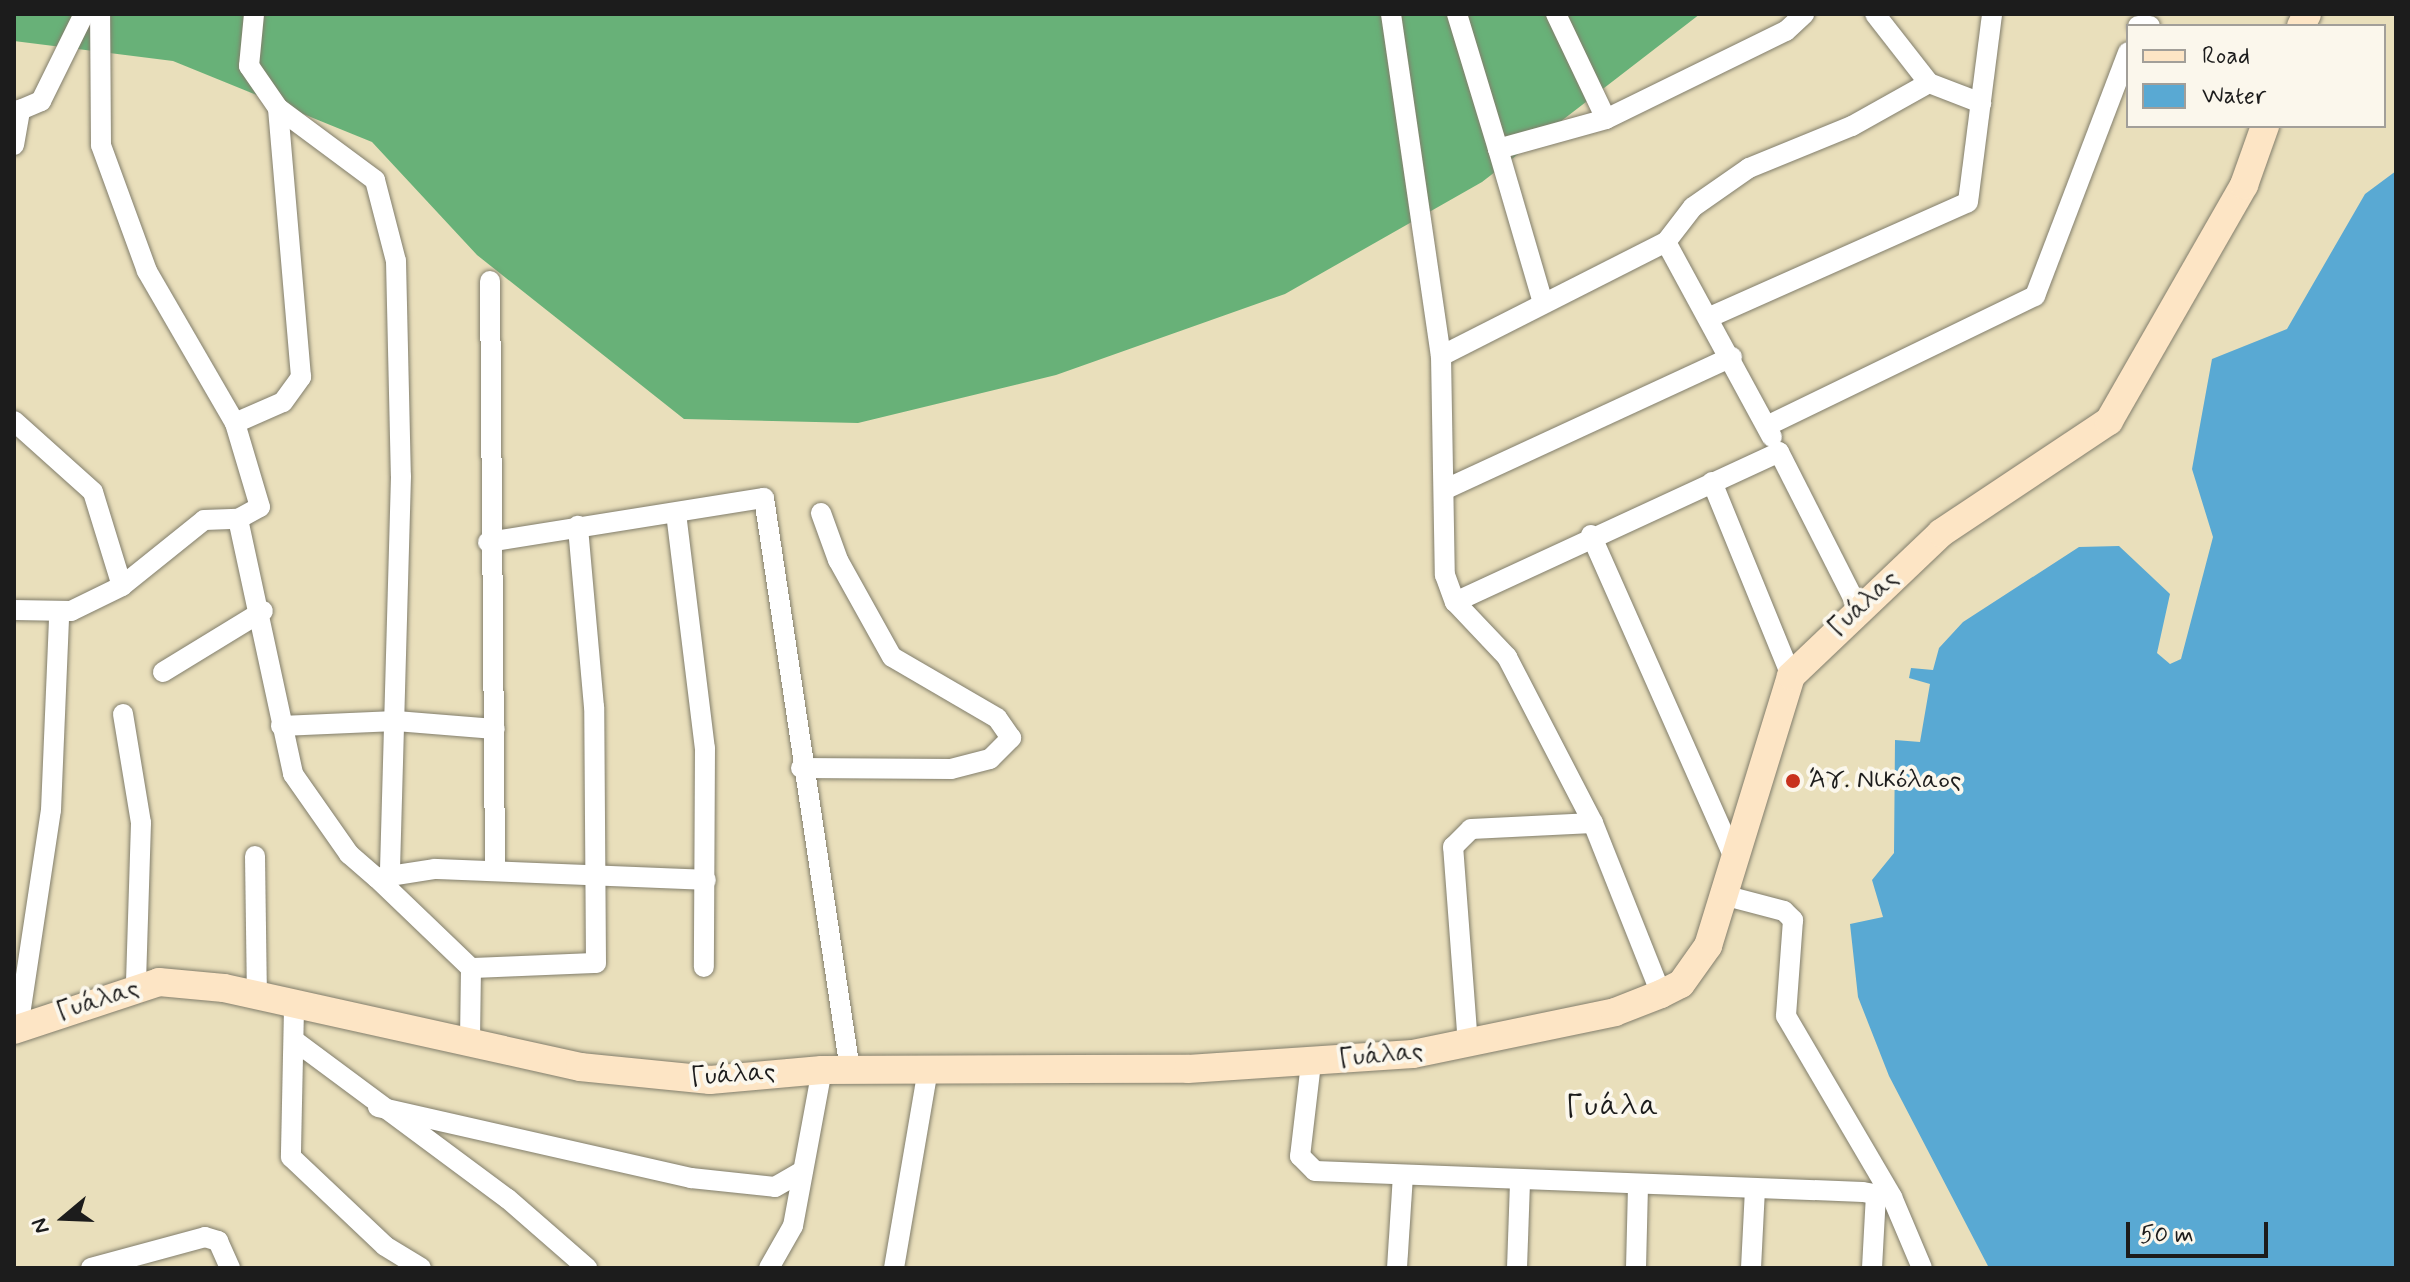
<!DOCTYPE html>
<html>
<head>
<meta charset="utf-8">
<style>
  body { margin:0 }
  #map { position:relative; width:2410px; height:1282px; overflow:hidden; background:#e9dfbb; font-family:Mynerve,sans-serif }
  div>[style] { position:absolute }
  .forest>* { inset:0; background:#68b178 }
  .water>* { inset:0; background:#59a9d3 }
  .roads { filter:drop-shadow(0 0 2px #827e6c) drop-shadow(0 0 2px #827e6c) }
  .street>* { height:20px; margin:-10px; padding:0 10px; transform-origin:10px; border-radius:10px; background:#fff }
  .secondary>* { height:28px; margin:-14px; padding:0 14px; transform-origin:14px; border-radius:14px; background:#fde5c5 }
  .dots>* { width:22px; height:22px; translate:-50% -50%; box-sizing:border-box; border:4px solid #fbf7ec; border-radius:50% }
  span { translate:-50% -50%; white-space:nowrap; text-align:center; line-height:1.15; -webkit-text-stroke:8px #fbf7ec; paint-order:stroke }
  .street-label { font-size:26px; color:#1c1c1c }
  .poi-label { font-size:26px; color:#1c1c1c }
  .left { translate:0 -50%; text-align:left }
  .quarter-label { font-size:30px; color:#1c1c1c; letter-spacing:2px }
  .frame { position:absolute; inset:0; border:16px solid #1c1c1c; pointer-events:none }
  .legend { position:absolute; left:2126px; top:24px; width:260px; height:104px; box-sizing:border-box; background:#fbf7ec; border:2px solid #a29f99; margin:0; padding:10px 14px; list-style:none; font-size:24px; color:#1c1c1c }
  .legend li { display:flex; align-items:center; gap:16px; height:40px }
  .legend b { width:40px; border:2px solid #a29f99 }
  .north { position:absolute; left:24px; top:1178px; width:80px; height:80px; -webkit-text-stroke:6px #fbf7ec; paint-order:stroke; rotate:251deg; font-size:22px; font-weight:700; line-height:32px; text-align:center; color:#1c1c1c }
  .north::after { content:''; display:block; margin:auto; width:28px; height:36px; background:#1c1c1c; clip-path:polygon(50% 0,100% 100%,50% 72%,0 100%) }
  .scale { position:absolute; left:2126px; top:1222px; width:142px; height:36px; box-sizing:border-box; border:4px solid #1c1c1c; border-top:0; padding-left:10px; font-size:24px; line-height:28px; white-space:nowrap; color:#1c1c1c; -webkit-text-stroke:6px #fbf7ec; paint-order:stroke }
</style>
</head>
<body>
<div id="map">
  <div class="forest">
    <div style="clip-path:polygon(14px 14px,1700px 14px,1482px 182px,1285px 294px,1056px 375px,858px 423px,684px 419px,477px 255px,372px 142px,173px 61px,14px 41px)"></div>
  </div>
  <div class="water">
    <div style="clip-path:polygon(2396px 171px,2396px 1268px,1989px 1268px,1889px 1076px,1858px 997px,1850px 924px,1883px 917px,1872px 880px,1894px 853px,1895px 740px,1920px 742px,1930px 684px,1909px 678px,1911px 668px,1933px 670px,1939px 648px,1963px 622px,2079px 547px,2119px 546px,2170px 594px,2157px 653px,2170px 664px,2181px 659px,2213px 537px,2192px 469px,2212px 359px,2287px 329px,2365px 194px)"></div>
  </div>
  <div class="roads">
    <div class="street">
      <div style="left:1391px;top:14px;width:346px;rotate:81.7deg"></div>
      <div style="left:1441px;top:356px;width:219px;rotate:89deg"></div>
      <div style="left:1445px;top:575px;width:29px;rotate:70deg"></div>
      <div style="left:1455px;top:602px;width:357px;rotate:-24.8deg"></div>
      <div style="left:1779px;top:452px;width:175px;rotate:63.1deg"></div>
      <div style="left:1457px;top:14px;width:141px;rotate:73.1deg"></div>
      <div style="left:1498px;top:149px;width:112px;rotate:-15.5deg"></div>
      <div style="left:1606px;top:119px;width:200px;rotate:-26.1deg"></div>
      <div style="left:1786px;top:31px;width:25px;rotate:-43deg"></div>
      <div style="left:1556px;top:14px;width:116px;rotate:64.5deg"></div>
      <div style="left:1875px;top:14px;width:88px;rotate:52deg"></div>
      <div style="left:2138px;top:26px;width:12px"></div>
      <div style="left:278px;top:108px;width:121px;rotate:36.6deg"></div>
      <div style="left:375px;top:180px;width:84px;rotate:75.5deg"></div>
      <div style="left:396px;top:261px;width:215px;rotate:88.7deg"></div>
      <div style="left:401px;top:476px;width:400px;rotate:91.6deg"></div>
      <div style="left:14px;top:145px;width:36px;rotate:-80deg"></div>
      <div style="left:20px;top:110px;width:23px;rotate:-23deg"></div>
      <div style="left:41px;top:101px;width:97px;rotate:-63.7deg"></div>
      <div style="left:1498px;top:149px;width:160px;rotate:73.7deg"></div>
      <div style="left:1666px;top:242px;width:44px;rotate:-52.4deg"></div>
      <div style="left:1693px;top:207px;width:68px;rotate:-34.9deg"></div>
      <div style="left:1749px;top:168px;width:111px;rotate:-22.2deg"></div>
      <div style="left:1852px;top:126px;width:88px;rotate:-29.2deg"></div>
      <div style="left:1929px;top:83px;width:56px;rotate:21deg"></div>
      <div style="left:490px;top:281px;width:589px;rotate:89.51deg"></div>
      <div style="left:1710px;top:317px;width:282px;rotate:-24deg"></div>
      <div style="left:1968px;top:202px;width:190px;rotate:-82.7deg"></div>
      <div style="left:1441px;top:356px;width:252px;rotate:-26.9deg"></div>
      <div style="left:1666px;top:242px;width:222px;rotate:61.5deg"></div>
      <div style="left:14px;top:421px;width:106px;rotate:41.9deg"></div>
      <div style="left:93px;top:492px;width:98px;rotate:72.9deg"></div>
      <div style="left:235px;top:423px;width:52px;rotate:-23.6deg"></div>
      <div style="left:283px;top:402px;width:31px;rotate:-54deg"></div>
      <div style="left:301px;top:377px;width:270px;rotate:-94.9deg"></div>
      <div style="left:278px;top:108px;width:51px;rotate:-124.6deg"></div>
      <div style="left:249px;top:66px;width:52px;rotate:-84.5deg"></div>
      <div style="left:1767px;top:426px;width:298px;rotate:-25.9deg"></div>
      <div style="left:2035px;top:296px;width:261px;rotate:-69.1deg"></div>
      <div style="left:1712px;top:482px;width:209px;rotate:67.8deg"></div>
      <div style="left:1446px;top:489px;width:315px;rotate:-24.8deg"></div>
      <div style="left:676px;top:513px;width:237px;rotate:83deg"></div>
      <div style="left:705px;top:748px;width:219px;rotate:90.3deg"></div>
      <div style="left:238px;top:519px;width:261px;rotate:77.8deg"></div>
      <div style="left:293px;top:774px;width:98px;rotate:55deg"></div>
      <div style="left:349px;top:854px;width:37px;rotate:41deg"></div>
      <div style="left:377px;top:878px;width:59px;rotate:-8.8deg"></div>
      <div style="left:435px;top:869px;width:271px;rotate:2.3deg"></div>
      <div style="left:1591px;top:535px;width:352px;rotate:66.1deg"></div>
      <div style="left:488px;top:542px;width:279px;rotate:-9.1deg"></div>
      <div style="left:764px;top:498px;width:578px;rotate:81.45deg"></div>
      <div style="left:1455px;top:602px;width:76px;rotate:46.6deg"></div>
      <div style="left:1507px;top:657px;width:187px;rotate:62.6deg"></div>
      <div style="left:1593px;top:823px;width:184px;rotate:68.3deg"></div>
      <div style="left:14px;top:610px;width:57px;rotate:1deg"></div>
      <div style="left:71px;top:611px;width:57px;rotate:-26.1deg"></div>
      <div style="left:122px;top:586px;width:105px;rotate:-38.8deg"></div>
      <div style="left:204px;top:520px;width:34px;rotate:-2deg"></div>
      <div style="left:238px;top:519px;width:25px;rotate:-29deg"></div>
      <div style="left:260px;top:507px;width:88px;rotate:-106.6deg"></div>
      <div style="left:235px;top:423px;width:176px;rotate:-120.1deg"></div>
      <div style="left:147px;top:271px;width:134px;rotate:-110.1deg"></div>
      <div style="left:101px;top:145px;width:131px;rotate:-90.4deg"></div>
      <div style="left:163px;top:672px;width:117px;rotate:-31.4deg"></div>
      <div style="left:123px;top:714px;width:110px;rotate:80.6deg"></div>
      <div style="left:141px;top:823px;width:163px;rotate:91.8deg"></div>
      <div style="left:281px;top:726px;width:115px;rotate:-2.5deg"></div>
      <div style="left:396px;top:721px;width:99px;rotate:4.6deg"></div>
      <div style="left:801px;top:768px;width:150px;rotate:0.4deg"></div>
      <div style="left:951px;top:769px;width:40px;rotate:-14.4deg"></div>
      <div style="left:990px;top:759px;width:30px;rotate:-45deg"></div>
      <div style="left:1011px;top:738px;width:24px;rotate:-125deg"></div>
      <div style="left:997px;top:718px;width:121px;rotate:-149.8deg"></div>
      <div style="left:892px;top:657px;width:111px;rotate:-119.1deg"></div>
      <div style="left:838px;top:560px;width:50px;rotate:-109.9deg"></div>
      <div style="left:255px;top:856px;width:141px;rotate:89.2deg"></div>
      <div style="left:377px;top:878px;width:130px;rotate:43.8deg"></div>
      <div style="left:471px;top:968px;width:76px;rotate:90.8deg"></div>
      <div style="left:1727px;top:896px;width:59px;rotate:14.7deg"></div>
      <div style="left:1784px;top:911px;width:13px;rotate:45deg"></div>
      <div style="left:1793px;top:920px;width:96px;rotate:94.2deg"></div>
      <div style="left:1786px;top:1016px;width:210px;rotate:59.6deg"></div>
      <div style="left:471px;top:968px;width:125px;rotate:-2.3deg"></div>
      <div style="left:596px;top:963px;width:256px;rotate:-90.4deg"></div>
      <div style="left:594px;top:707px;width:182px;rotate:-95.1deg"></div>
      <div style="left:294px;top:1008px;width:149px;rotate:91.2deg"></div>
      <div style="left:291px;top:1157px;width:129px;rotate:43.4deg"></div>
      <div style="left:385px;top:1246px;width:42px;rotate:31.4deg"></div>
      <div style="left:18px;top:1028px;width:220px;rotate:-81.4deg"></div>
      <div style="left:51px;top:810px;width:194px;rotate:-87.6deg"></div>
      <div style="left:295px;top:1041px;width:265px;rotate:36.6deg"></div>
      <div style="left:508px;top:1199px;width:105px;rotate:41.1deg"></div>
      <div style="left:1468px;top:1045px;width:199px;rotate:-94.3deg"></div>
      <div style="left:1453px;top:847px;width:25px;rotate:-45deg"></div>
      <div style="left:1471px;top:829px;width:122px;rotate:-2.8deg"></div>
      <div style="left:1311px;top:1063px;width:94px;rotate:96.7deg"></div>
      <div style="left:1300px;top:1156px;width:21px;rotate:45deg"></div>
      <div style="left:1315px;top:1171px;width:548px;rotate:2.19deg"></div>
      <div style="left:1863px;top:1192px;width:29px;rotate:10deg"></div>
      <div style="left:1892px;top:1197px;width:77px;rotate:67.1deg"></div>
      <div style="left:378px;top:1107px;width:321px;rotate:12.8deg"></div>
      <div style="left:691px;top:1178px;width:84px;rotate:6.1deg"></div>
      <div style="left:775px;top:1187px;width:32px;rotate:-30deg"></div>
      <div style="left:91px;top:1268px;width:118px;rotate:-15.2deg"></div>
      <div style="left:205px;top:1237px;width:14px;rotate:17deg"></div>
      <div style="left:218px;top:1241px;width:30px;rotate:66deg"></div>
      <div style="left:769px;top:1268px;width:48px;rotate:-60.3deg"></div>
      <div style="left:793px;top:1226px;width:159px;rotate:-79.5deg"></div>
      <div style="left:894px;top:1268px;width:201px;rotate:-80.3deg"></div>
      <div style="left:1397px;top:1268px;width:93px;rotate:-86.3deg"></div>
      <div style="left:1517px;top:1268px;width:87px;rotate:-88deg"></div>
      <div style="left:1636px;top:1268px;width:83px;rotate:-88.6deg"></div>
      <div style="left:1751px;top:1268px;width:80px;rotate:-87.1deg"></div>
      <div style="left:1872px;top:1268px;width:74px;rotate:-86.9deg"></div>
    </div>
    <div class="secondary">
      <div style="left:2301px;top:26px;width:13px;rotate:-63deg"></div>
      <div style="left:14px;top:1030px;width:153px;rotate:-18.3deg"></div>
      <div style="left:159px;top:982px;width:65px;rotate:5.3deg"></div>
      <div style="left:224px;top:988px;width:365px;rotate:12.5deg"></div>
      <div style="left:580px;top:1067px;width:131px;rotate:5.7deg"></div>
      <div style="left:710px;top:1080px;width:112px;rotate:-5.1deg"></div>
      <div style="left:822px;top:1070px;width:366px;rotate:-0.2deg"></div>
      <div style="left:1188px;top:1069px;width:225px;rotate:-3.8deg"></div>
      <div style="left:1413px;top:1054px;width:206px;rotate:-11.7deg"></div>
      <div style="left:1615px;top:1012px;width:49px;rotate:-21.4deg"></div>
      <div style="left:1661px;top:994px;width:22px;rotate:-27deg"></div>
      <div style="left:1681px;top:984px;width:47px;rotate:-54.6deg"></div>
      <div style="left:1708px;top:946px;width:282px;rotate:-72.9deg"></div>
      <div style="left:1791px;top:676px;width:207px;rotate:-43.6deg"></div>
      <div style="left:1941px;top:533px;width:202px;rotate:-33.7deg"></div>
      <div style="left:2109px;top:421px;width:272px;rotate:-60.2deg"></div>
      <div style="left:2244px;top:185px;width:63px;rotate:-70.4deg"></div>
    </div>
  </div>
  <div class="dots">
    <div style="left:1793px;top:781px;background:#c8321e"></div>
  </div>
  <div class="street-label">
    <span style="left:1864px;top:604px;rotate:-43deg">Γυάλας</span>
    <span style="left:98px;top:1001px;rotate:-18deg">Γυάλας</span>
    <span style="left:1381px;top:1056px;rotate:-6deg">Γυάλας</span>
    <span style="left:733px;top:1076px;rotate:-4deg">Γυάλας</span>
  </div>
  <div class="poi-label">
    <span class="left" style="left:1809px;top:781px">Άγ. Νικόλαος</span>
  </div>
  <div class="quarter-label">
    <span style="left:1613px;top:1107px">Γυάλα</span>
  </div>
  <div class="frame"></div>
  <ul class="legend">
  <li><b style="height:10px;background:#fde5c5"></b>Road</li>
  <li><b style="height:22px;background:#59a9d3"></b>Water</li>
  </ul>
  <div class="north">N</div>
  <div class="scale">50 m</div>
</div>
</body>
</html>
